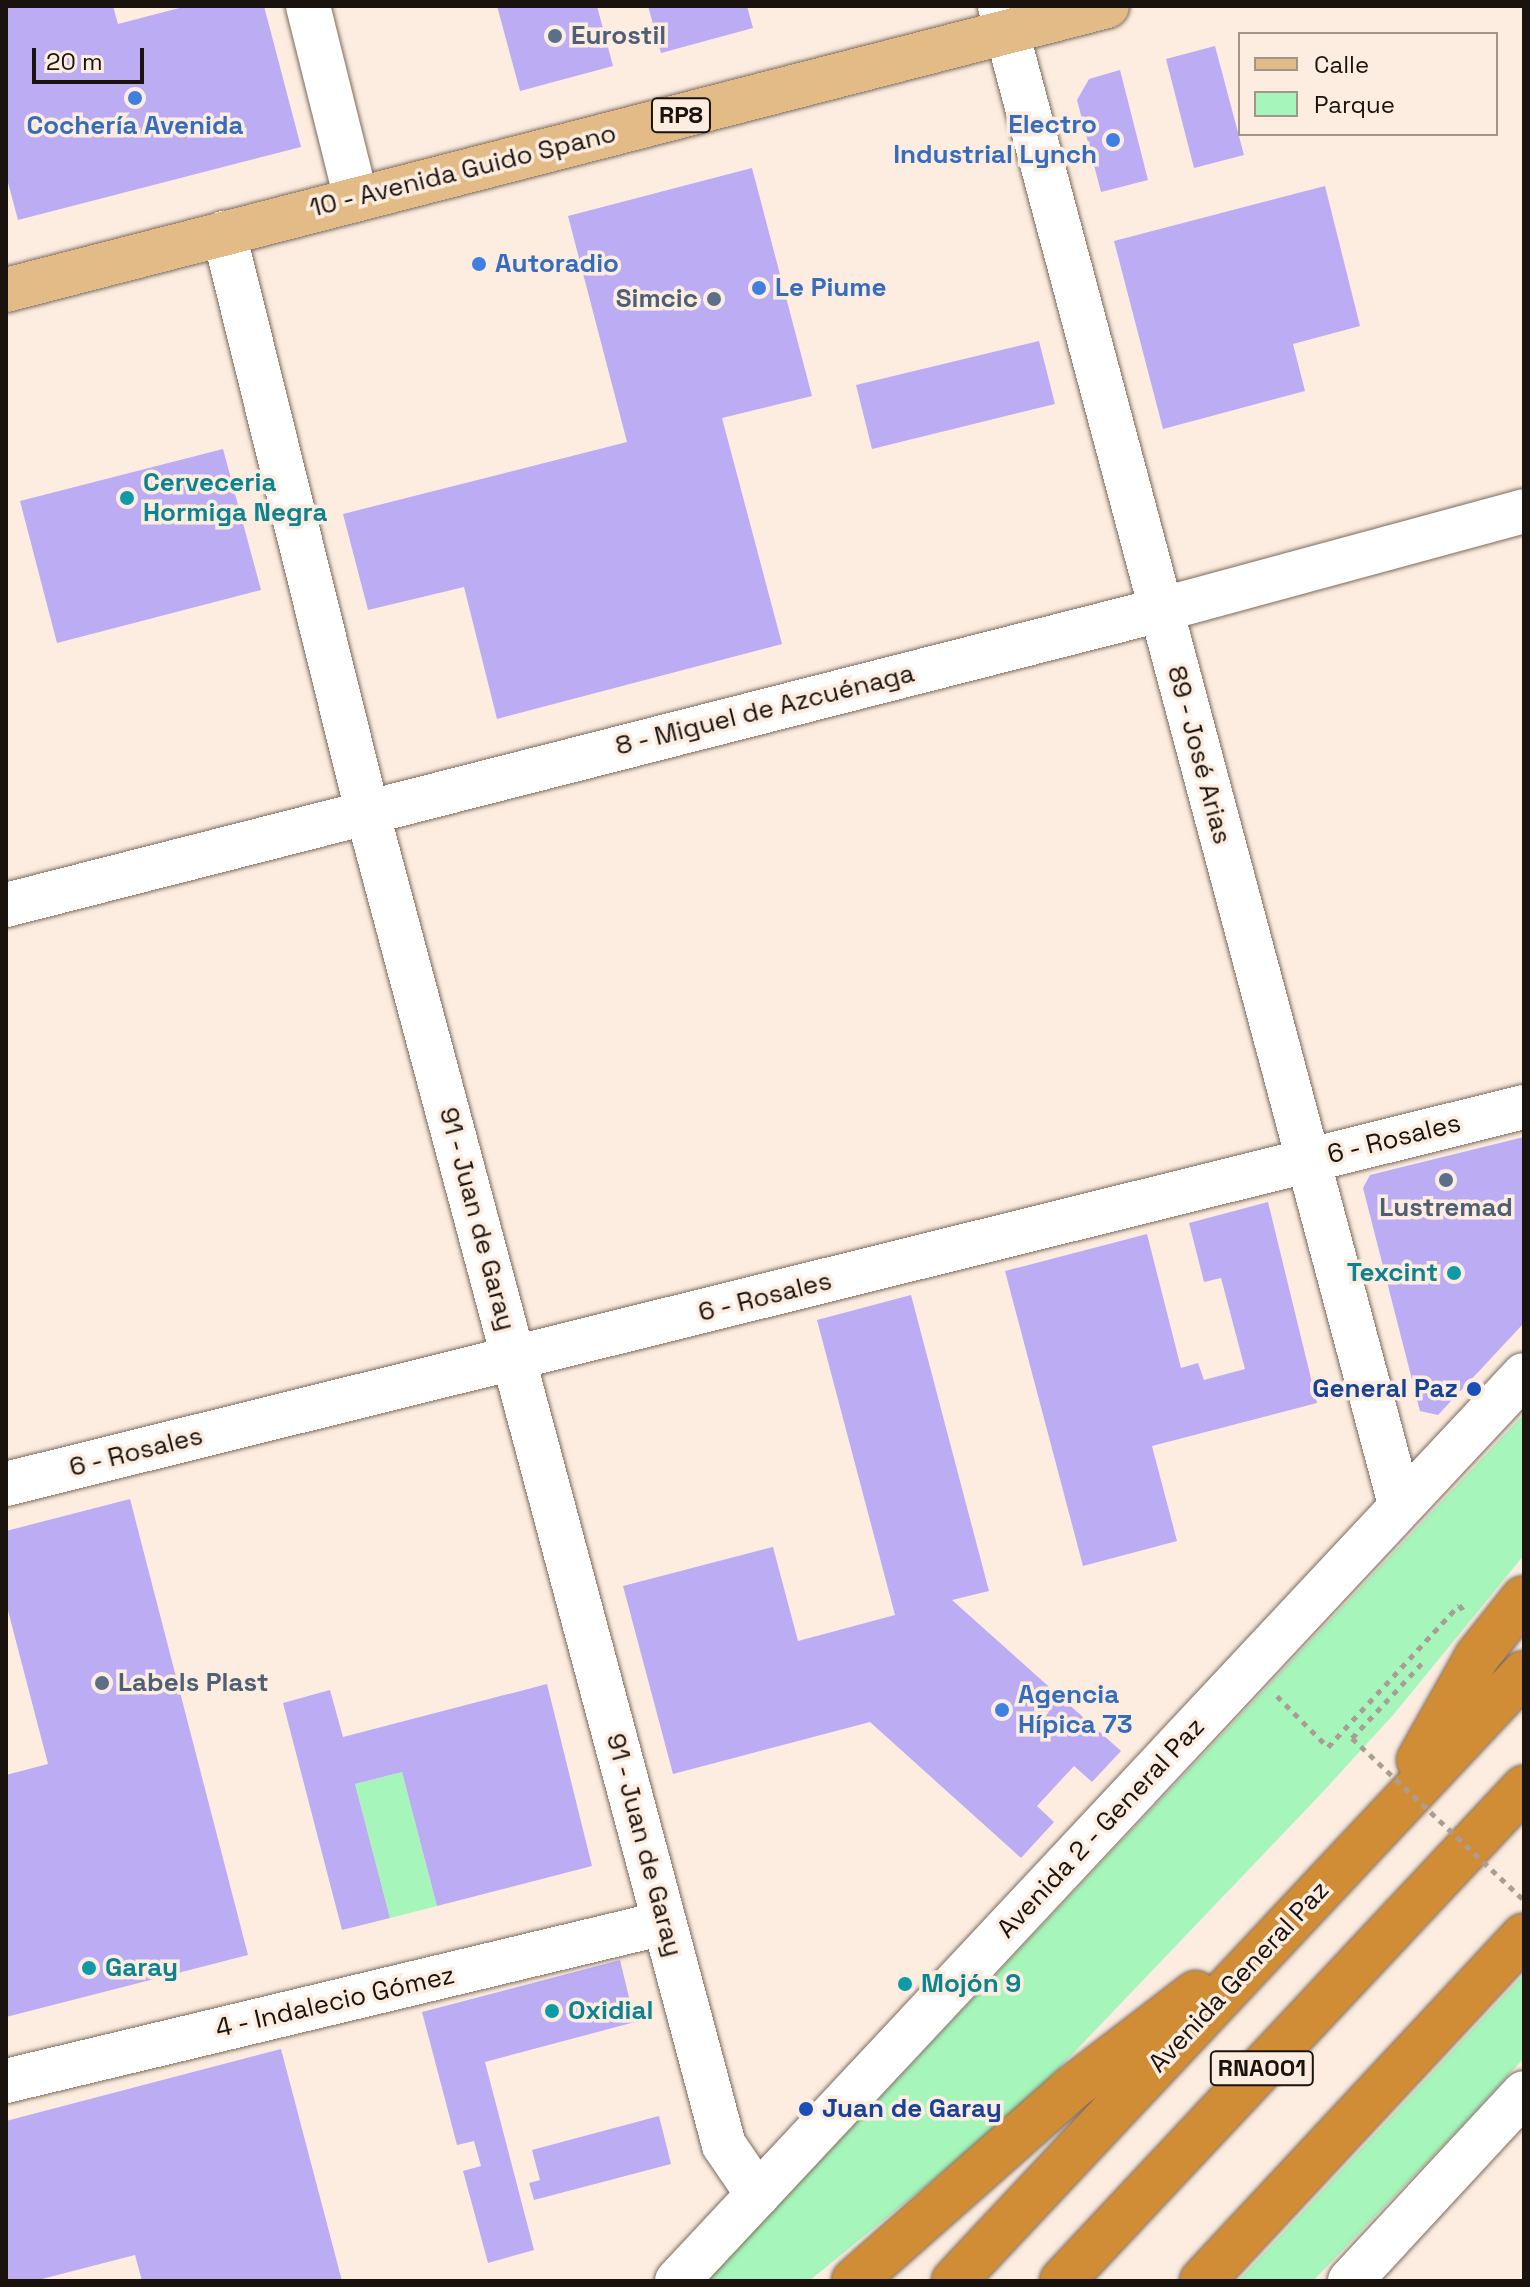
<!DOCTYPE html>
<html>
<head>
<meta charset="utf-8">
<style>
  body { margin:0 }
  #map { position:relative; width:1530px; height:2287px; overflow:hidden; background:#fdede0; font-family:"Space Grotesk",sans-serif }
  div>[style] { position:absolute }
  .green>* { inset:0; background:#a6f6bc }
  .building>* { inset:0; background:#bcacf3 }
  .path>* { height:5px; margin-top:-2.5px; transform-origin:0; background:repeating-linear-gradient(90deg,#aa9e94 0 6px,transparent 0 12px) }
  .roads { filter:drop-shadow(0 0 2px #7c6b5d) drop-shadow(0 0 2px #7c6b5d) }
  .minor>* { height:44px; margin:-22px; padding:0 22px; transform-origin:22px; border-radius:22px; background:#fff }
  .major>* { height:44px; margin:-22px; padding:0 22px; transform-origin:22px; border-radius:22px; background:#e3bb86 }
  .highway>* { height:44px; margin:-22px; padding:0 22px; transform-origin:22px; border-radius:22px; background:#d18d35 }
  .path-bridge>* { height:5px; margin-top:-2.5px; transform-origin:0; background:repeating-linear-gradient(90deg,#aa9e94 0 6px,transparent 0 12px) }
  .dots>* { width:22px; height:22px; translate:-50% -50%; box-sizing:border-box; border:4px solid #fdede0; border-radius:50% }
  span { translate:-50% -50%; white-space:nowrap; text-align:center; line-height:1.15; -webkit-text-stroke:7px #fdede0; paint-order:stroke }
  .shield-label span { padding:2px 6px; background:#fdede0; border:2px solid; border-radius:6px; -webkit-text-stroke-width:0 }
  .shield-label { font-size:24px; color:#19120d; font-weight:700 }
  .service-label { font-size:26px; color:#4e5e75; font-weight:700 }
  .left { translate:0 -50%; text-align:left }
  .right { translate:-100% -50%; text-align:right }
  .shop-label { font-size:26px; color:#366cbe; font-weight:700 }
  .street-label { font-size:26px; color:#19120d }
  .culture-label { font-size:26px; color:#0d838f; font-weight:700 }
  .transit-label { font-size:26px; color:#164399; font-weight:700 }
  .frame { position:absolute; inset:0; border:8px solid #19120d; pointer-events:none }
  .legend { position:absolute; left:1238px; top:32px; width:260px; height:104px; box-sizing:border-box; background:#fdede0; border:2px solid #a2958c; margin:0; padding:10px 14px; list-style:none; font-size:24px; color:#19120d }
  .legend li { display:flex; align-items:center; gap:16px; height:40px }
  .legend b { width:40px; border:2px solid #a2958c }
  .scale { position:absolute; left:32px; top:48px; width:112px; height:36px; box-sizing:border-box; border:4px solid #19120d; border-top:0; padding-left:10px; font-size:24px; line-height:28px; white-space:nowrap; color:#19120d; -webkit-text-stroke:6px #fdede0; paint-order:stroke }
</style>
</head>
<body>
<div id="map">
  <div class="green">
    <div style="clip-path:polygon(1524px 1414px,1524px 1555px,1394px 1714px,1320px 1795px,1020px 2109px,809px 2281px,707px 2281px)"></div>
    <div style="clip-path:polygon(402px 1772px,437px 1906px,390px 1918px,355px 1784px)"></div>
    <div style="clip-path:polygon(1524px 1974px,1524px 2058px,1471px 2116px,1313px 2281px,1238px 2281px)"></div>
  </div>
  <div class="building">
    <div style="clip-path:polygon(6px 6px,113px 6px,118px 24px,187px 6px,264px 6px,301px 147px,18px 220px,6px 175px)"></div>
    <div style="clip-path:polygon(497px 6px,597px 6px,613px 66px,520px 91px)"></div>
    <div style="clip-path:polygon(648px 6px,747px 6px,753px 28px,661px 53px)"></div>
    <div style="clip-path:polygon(1215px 46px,1244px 155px,1194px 168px,1166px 59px)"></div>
    <div style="clip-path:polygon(1120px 70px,1148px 180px,1101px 192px,1077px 100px,1089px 79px)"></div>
    <div style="clip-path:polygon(752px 168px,812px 396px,722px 418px,782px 644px,497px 719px,464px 587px,368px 610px,343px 514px,627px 442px,568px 216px)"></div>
    <div style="clip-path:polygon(1325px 186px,1360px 326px,1293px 344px,1305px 391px,1163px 429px,1114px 241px)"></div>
    <div style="clip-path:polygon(1039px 341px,1055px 404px,872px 449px,856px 385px)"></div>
    <div style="clip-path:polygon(223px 449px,261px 590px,57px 643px,20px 501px)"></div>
    <div style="clip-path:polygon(1524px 1137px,1524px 1323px,1438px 1415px,1420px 1411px,1363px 1188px,1370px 1175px)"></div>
    <div style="clip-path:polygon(1268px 1202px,1317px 1403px,1152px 1446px,1177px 1541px,1083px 1566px,1005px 1271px,1147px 1234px,1181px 1368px,1198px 1363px,1204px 1380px,1245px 1369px,1221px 1278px,1204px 1282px,1189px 1223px)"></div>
    <div style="clip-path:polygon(911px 1295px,989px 1591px,952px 1600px,1121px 1751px,1092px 1782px,1074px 1766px,1037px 1806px,1054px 1822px,1021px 1858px,870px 1722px,673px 1774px,623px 1586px,773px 1547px,798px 1641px,895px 1615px,817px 1320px)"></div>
    <div style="clip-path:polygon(130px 1499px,248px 1955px,6px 2017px,6px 1775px,48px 1764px,6px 1603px,6px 1531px)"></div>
    <div style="clip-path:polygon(547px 1684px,592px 1866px,437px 1906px,402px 1772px,355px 1784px,390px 1918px,342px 1930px,283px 1703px,330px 1690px,343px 1737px)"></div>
    <div style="clip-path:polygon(620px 1960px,635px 2022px,485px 2062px,534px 2250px,488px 2263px,463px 2171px,481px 2166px,474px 2141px,457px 2145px,422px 2012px)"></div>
    <div style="clip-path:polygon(281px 2049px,342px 2281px,142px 2281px,135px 2255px,34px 2281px,6px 2281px,6px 2121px)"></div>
    <div style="clip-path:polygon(659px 2116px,671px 2164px,534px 2200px,529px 2183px,540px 2180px,532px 2150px)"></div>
  </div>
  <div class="path">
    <div style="left:1277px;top:1696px;width:72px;rotate:45deg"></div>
    <div style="left:1328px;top:1747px;width:193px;rotate:-47.3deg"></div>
    <div style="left:1459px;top:1605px;width:9px;rotate:49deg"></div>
    <div style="left:1352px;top:1738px;width:107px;rotate:-46.9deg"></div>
  </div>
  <div class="roads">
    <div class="minor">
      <div style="left:308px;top:6px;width:198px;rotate:76deg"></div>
      <div style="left:1000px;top:6px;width:1550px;rotate:75.05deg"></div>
      <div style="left:224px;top:233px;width:595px;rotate:76.1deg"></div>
      <div style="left:367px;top:811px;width:1381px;rotate:75.02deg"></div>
      <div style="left:724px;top:2145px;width:60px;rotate:55.8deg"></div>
      <div style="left:6px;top:905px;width:1191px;rotate:-14.34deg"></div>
      <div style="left:1160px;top:610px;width:377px;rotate:-15.2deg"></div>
      <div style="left:6px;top:1484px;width:1564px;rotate:-13.95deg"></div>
      <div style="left:6px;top:2081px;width:677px;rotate:-13.5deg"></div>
      <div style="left:677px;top:2281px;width:1240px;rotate:-46.93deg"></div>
      <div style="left:1350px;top:2281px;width:256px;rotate:-47.2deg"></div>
    </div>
    <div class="major">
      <div style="left:6px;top:290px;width:1137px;rotate:-14.46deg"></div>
    </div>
    <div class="highway">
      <div style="left:1419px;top:1760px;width:118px;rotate:-60.6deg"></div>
      <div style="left:1477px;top:1657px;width:75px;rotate:-51.5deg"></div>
      <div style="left:854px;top:2281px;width:291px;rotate:-41.5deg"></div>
      <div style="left:1072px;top:2088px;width:156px;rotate:-37.5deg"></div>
      <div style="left:954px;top:2281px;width:833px;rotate:-46.85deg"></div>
      <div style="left:1062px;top:2281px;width:676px;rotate:-46.86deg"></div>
      <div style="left:1202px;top:2281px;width:472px;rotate:-47deg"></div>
    </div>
  </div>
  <div class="path-bridge">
    <div style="left:1352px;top:1738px;width:236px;rotate:43.3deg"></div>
  </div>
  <div class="dots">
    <div style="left:555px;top:36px;background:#5c6f8a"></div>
    <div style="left:135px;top:98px;background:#3f7fe0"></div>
    <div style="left:1113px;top:140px;background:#3f7fe0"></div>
    <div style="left:479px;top:264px;background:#3f7fe0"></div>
    <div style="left:759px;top:288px;background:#3f7fe0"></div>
    <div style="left:714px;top:299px;background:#5c6f8a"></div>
    <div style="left:127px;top:498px;background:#0f9aa8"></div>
    <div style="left:1446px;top:1180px;background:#5c6f8a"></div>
    <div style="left:1454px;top:1273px;background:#0f9aa8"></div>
    <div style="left:1474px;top:1389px;background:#1a4fb4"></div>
    <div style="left:102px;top:1683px;background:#5c6f8a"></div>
    <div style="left:1002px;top:1710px;background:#3f7fe0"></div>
    <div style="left:89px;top:1968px;background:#0f9aa8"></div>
    <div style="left:905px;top:1984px;background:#0f9aa8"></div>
    <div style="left:552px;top:2011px;background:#0f9aa8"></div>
    <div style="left:806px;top:2109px;background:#1a4fb4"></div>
  </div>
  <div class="shield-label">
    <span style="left:681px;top:115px">RP8</span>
    <span style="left:1262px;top:2068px">RNA001</span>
  </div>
  <div class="service-label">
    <span class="left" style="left:571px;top:36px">Eurostil</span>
    <span class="right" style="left:698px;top:299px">Simcic</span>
    <span style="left:1446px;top:1208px">Lustremad</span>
    <span class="left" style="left:118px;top:1683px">Labels Plast</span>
  </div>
  <div class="shop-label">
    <span class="right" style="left:1097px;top:140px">Electro<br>Industrial Lynch</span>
    <span style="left:135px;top:126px">Cochería Avenida</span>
    <span class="left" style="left:495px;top:264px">Autoradio</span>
    <span class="left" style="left:775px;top:288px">Le Piume</span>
    <span class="left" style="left:1018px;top:1710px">Agencia<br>Hípica 73</span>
  </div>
  <div class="street-label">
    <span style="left:463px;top:171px;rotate:-14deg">10 - Avenida Guido Spano</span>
    <span style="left:765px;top:710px;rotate:-14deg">8 - Miguel de Azcuénaga</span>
    <span style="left:1199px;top:755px;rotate:75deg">89 - José Arias</span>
    <span style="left:1394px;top:1139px;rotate:-14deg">6 - Rosales</span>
    <span style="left:477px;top:1219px;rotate:75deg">91 - Juan de Garay</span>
    <span style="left:765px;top:1297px;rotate:-14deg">6 - Rosales</span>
    <span style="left:136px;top:1452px;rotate:-14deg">6 - Rosales</span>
    <span style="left:1101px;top:1828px;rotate:-47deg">Avenida 2 - General Paz</span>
    <span style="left:644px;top:1845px;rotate:75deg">91 - Juan de Garay</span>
    <span style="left:1239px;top:1977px;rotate:-47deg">Avenida General Paz</span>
    <span style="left:335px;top:2002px;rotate:-13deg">4 - Indalecio Gómez</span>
  </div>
  <div class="culture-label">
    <span class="left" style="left:143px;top:498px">Cerveceria<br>Hormiga Negra</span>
    <span class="right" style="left:1438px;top:1273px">Texcint</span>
    <span class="left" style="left:105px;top:1968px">Garay</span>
    <span class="left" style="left:921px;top:1984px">Mojón 9</span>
    <span class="left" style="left:568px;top:2011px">Oxidial</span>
  </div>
  <div class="transit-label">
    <span class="right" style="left:1458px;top:1389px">General Paz</span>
    <span class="left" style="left:822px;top:2109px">Juan de Garay</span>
  </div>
  <div class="frame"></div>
  <ul class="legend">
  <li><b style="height:10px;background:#e3bb86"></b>Calle</li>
  <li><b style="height:22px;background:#a6f6bc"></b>Parque</li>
  </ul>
  <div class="scale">20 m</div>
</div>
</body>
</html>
